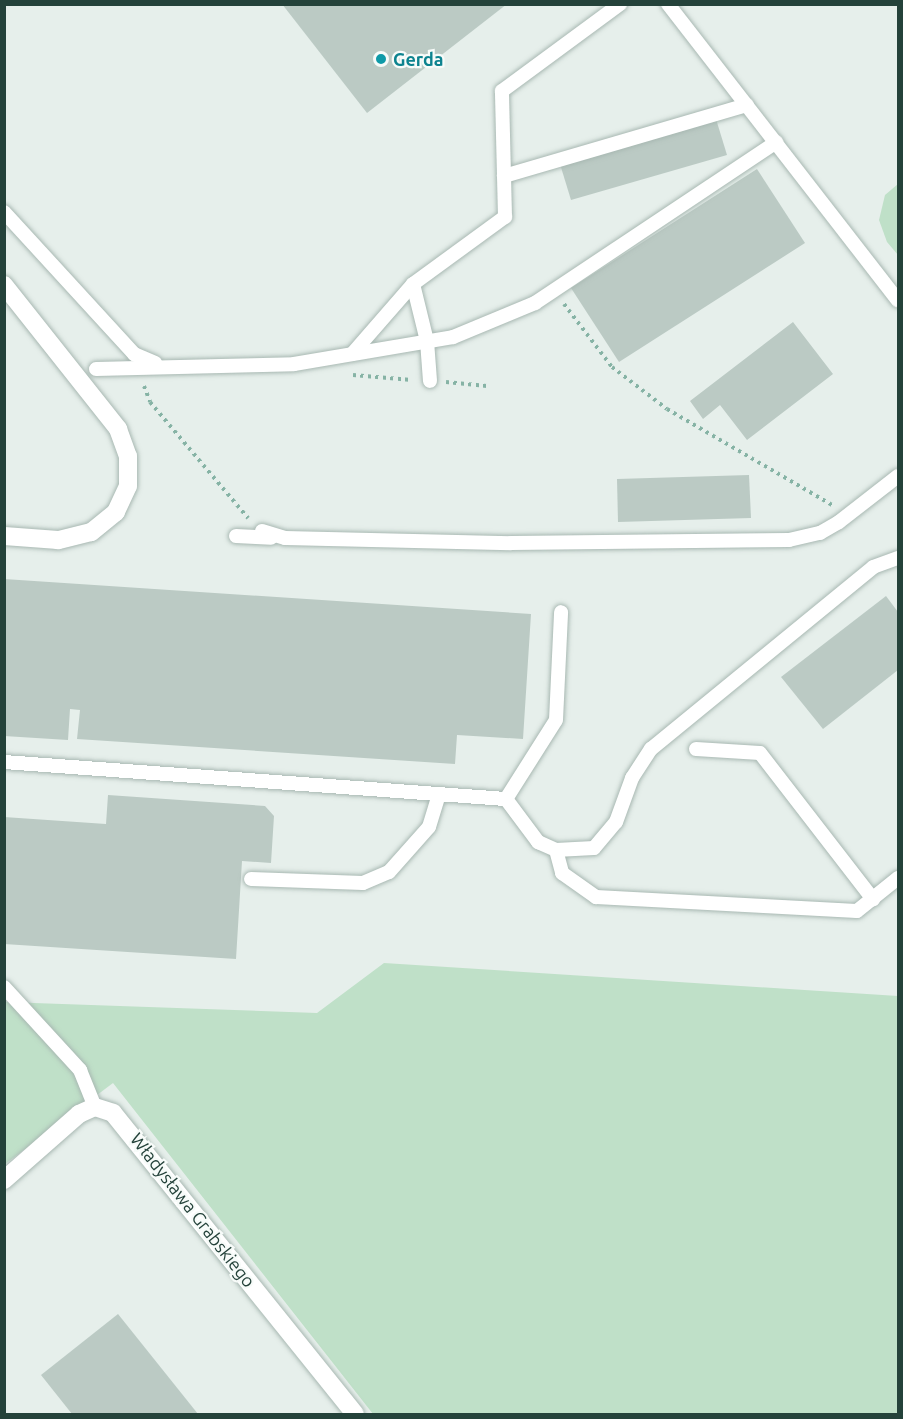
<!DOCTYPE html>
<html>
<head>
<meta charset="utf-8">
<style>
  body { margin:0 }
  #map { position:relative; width:903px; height:1419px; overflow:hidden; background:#e6efeb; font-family:Ubuntu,sans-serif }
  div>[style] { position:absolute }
  .green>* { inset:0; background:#bfe0c8 }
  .building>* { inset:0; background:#bbcac4 }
  .path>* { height:4px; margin-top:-2px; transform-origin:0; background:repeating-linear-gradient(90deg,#86b3a5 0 3px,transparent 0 7.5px) }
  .roads { filter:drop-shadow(0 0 2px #a8b8b2) drop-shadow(0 0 2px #a8b8b2) }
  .service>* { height:14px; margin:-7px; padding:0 7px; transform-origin:7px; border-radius:7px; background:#fff }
  .minor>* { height:18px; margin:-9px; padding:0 9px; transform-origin:9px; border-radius:9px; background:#fff }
  .tertiary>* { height:18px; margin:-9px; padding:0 9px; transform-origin:9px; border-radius:9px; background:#fff }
  .dots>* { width:16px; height:16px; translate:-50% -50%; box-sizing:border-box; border:3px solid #f7fbf9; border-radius:50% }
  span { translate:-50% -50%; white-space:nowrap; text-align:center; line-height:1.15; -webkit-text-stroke:4.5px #f7fbf9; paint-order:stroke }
  .culture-label { font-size:18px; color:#0d838f; font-weight:700 }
  .left { translate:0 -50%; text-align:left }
  .street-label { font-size:18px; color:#24423a }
  .frame { position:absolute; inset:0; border:6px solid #24423a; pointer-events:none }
</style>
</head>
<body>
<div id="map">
  <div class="green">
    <div style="clip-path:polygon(898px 184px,898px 255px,887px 242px,879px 220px,885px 195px)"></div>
    <div style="clip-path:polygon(384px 963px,898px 996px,898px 1414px,373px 1414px,113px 1083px,5px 1164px,5px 1002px,317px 1013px)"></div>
  </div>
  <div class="building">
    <div style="clip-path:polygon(282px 4px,507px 4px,367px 113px)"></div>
    <div style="clip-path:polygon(716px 119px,727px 155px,571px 200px,560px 164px)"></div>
    <div style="clip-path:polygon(757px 169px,805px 243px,619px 362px,571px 288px)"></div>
    <div style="clip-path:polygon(793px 322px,833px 374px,747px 440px,720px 405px,703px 419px,690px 401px)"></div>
    <div style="clip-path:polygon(749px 475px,751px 518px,618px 522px,617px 479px)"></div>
    <div style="clip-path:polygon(4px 579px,531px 614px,523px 739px,457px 735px,455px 764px,77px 739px,80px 710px,70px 709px,68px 740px,4px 736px)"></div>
    <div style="clip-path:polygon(886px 596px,898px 612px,898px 670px,823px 729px,781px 677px)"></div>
    <div style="clip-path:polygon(108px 795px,265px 806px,274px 816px,271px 863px,242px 861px,236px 959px,4px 944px,4px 817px,106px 824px)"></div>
    <div style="clip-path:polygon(118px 1314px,198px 1414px,72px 1414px,41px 1375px)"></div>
  </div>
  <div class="path">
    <div style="left:564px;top:304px;width:79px;rotate:52.7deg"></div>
    <div style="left:612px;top:367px;width:69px;rotate:37.4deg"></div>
    <div style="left:667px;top:409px;width:191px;rotate:30.2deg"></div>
    <div style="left:353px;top:375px;width:59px;rotate:4.8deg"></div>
    <div style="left:446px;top:382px;width:41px;rotate:5.6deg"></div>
    <div style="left:144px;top:386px;width:17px;rotate:69deg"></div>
    <div style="left:150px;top:402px;width:152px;rotate:49.8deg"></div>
  </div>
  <div class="roads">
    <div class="service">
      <div style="left:668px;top:4px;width:375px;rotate:52.2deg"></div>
      <div style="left:504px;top:176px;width:253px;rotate:-16.3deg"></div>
      <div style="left:4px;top:212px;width:193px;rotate:47.5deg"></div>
      <div style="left:134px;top:354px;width:23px;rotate:23deg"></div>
      <div style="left:413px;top:284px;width:59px;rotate:76.2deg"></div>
      <div style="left:427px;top:341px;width:40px;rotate:85.7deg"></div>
      <div style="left:352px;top:354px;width:93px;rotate:-48.9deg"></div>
      <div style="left:413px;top:284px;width:114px;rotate:-36.1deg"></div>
      <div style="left:505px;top:217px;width:126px;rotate:-91.4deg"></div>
      <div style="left:502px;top:91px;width:147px;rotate:-36.4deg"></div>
      <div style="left:96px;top:369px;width:198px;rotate:-1.4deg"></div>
      <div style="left:294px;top:364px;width:161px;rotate:-9.6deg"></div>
      <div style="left:453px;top:337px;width:89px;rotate:-22.5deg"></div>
      <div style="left:535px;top:303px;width:290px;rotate:-33.7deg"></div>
      <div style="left:262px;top:531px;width:24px;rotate:17deg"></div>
      <div style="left:285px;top:538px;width:226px;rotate:1.3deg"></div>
      <div style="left:511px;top:543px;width:278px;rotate:-0.6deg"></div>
      <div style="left:789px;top:540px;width:32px;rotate:-13deg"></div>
      <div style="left:820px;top:533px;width:22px;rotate:-30deg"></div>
      <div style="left:839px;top:522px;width:75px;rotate:-37.9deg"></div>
      <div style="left:236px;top:536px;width:35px;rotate:3deg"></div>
      <div style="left:696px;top:749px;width:64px;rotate:3.6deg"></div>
      <div style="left:760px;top:753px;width:185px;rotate:52.3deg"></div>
      <div style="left:4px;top:762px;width:503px;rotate:4.22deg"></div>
      <div style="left:506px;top:799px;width:54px;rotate:53.3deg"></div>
      <div style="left:538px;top:842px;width:20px;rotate:24deg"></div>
      <div style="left:556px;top:850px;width:38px;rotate:-3deg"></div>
      <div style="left:594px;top:848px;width:34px;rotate:-50deg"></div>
      <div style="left:616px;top:822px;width:47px;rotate:-70deg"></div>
      <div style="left:632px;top:778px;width:35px;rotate:-57deg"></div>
      <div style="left:651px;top:749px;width:287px;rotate:-39.3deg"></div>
      <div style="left:873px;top:567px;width:27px;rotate:-20deg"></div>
      <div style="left:506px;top:799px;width:93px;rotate:-57.7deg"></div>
      <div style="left:556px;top:720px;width:108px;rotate:-87.3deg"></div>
      <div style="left:556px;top:850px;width:24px;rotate:75deg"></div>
      <div style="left:562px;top:873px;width:42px;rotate:35.2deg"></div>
      <div style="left:596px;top:897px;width:261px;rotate:3.1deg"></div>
      <div style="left:857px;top:911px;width:53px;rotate:-38.8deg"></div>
      <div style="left:251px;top:879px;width:112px;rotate:2deg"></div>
      <div style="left:363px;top:883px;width:28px;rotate:-23deg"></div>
      <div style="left:389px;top:872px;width:60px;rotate:-48.4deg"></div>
      <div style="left:429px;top:827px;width:34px;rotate:-73deg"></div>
      <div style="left:4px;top:987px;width:113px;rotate:47.5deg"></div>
      <div style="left:80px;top:1070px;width:40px;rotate:68deg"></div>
    </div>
    <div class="minor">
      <div style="left:4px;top:285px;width:184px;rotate:51.6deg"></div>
      <div style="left:118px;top:429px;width:29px;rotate:70deg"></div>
      <div style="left:128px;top:456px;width:30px;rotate:90deg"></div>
      <div style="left:128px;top:486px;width:29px;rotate:115deg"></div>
      <div style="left:116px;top:512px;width:32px;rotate:141deg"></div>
      <div style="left:91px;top:532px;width:34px;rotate:166deg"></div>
      <div style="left:58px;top:540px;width:54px;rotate:-175.8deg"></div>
    </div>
    <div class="tertiary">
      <div style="left:4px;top:1180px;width:100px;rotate:-41.3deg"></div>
      <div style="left:79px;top:1114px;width:17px;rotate:-24deg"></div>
      <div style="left:95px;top:1107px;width:19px;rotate:18deg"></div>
      <div style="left:113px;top:1113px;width:386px;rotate:51.2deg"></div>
    </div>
  </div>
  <div class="dots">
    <div style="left:381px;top:59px;background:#0f9aa8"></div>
  </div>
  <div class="culture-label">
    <span class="left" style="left:393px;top:59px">Gerda</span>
  </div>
  <div class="street-label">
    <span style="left:193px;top:1210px;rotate:52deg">Władysława Grabskiego</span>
  </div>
  <div class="frame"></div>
</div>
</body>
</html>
